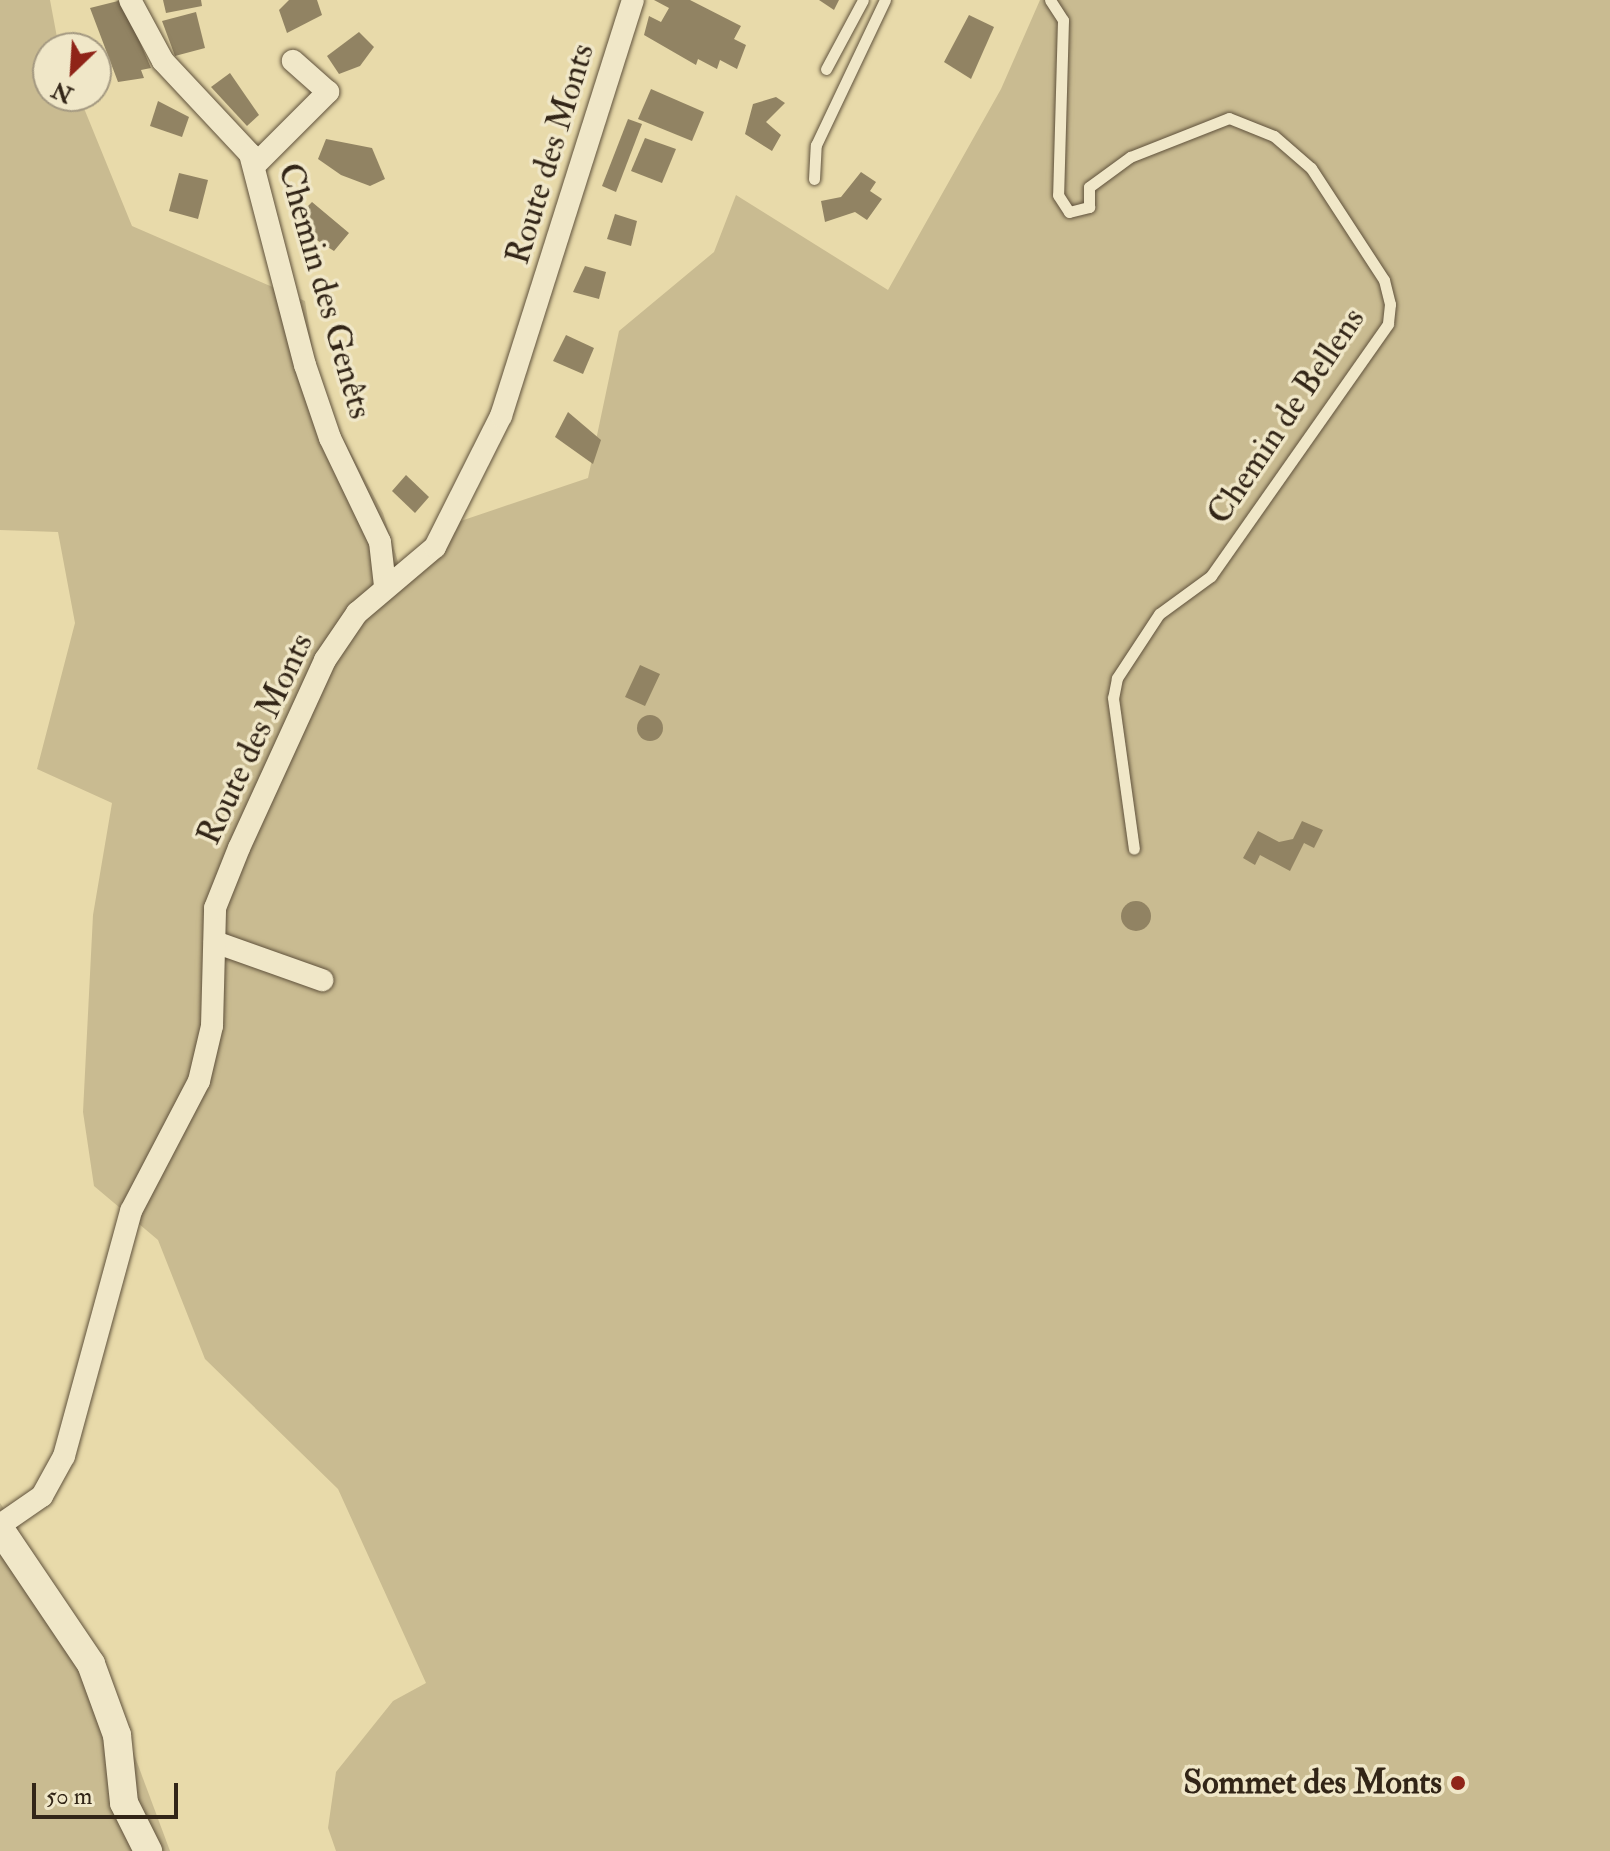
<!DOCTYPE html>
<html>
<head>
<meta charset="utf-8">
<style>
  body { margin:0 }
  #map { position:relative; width:1610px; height:1851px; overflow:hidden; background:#e8daaa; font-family:"IM FELL Double Pica",serif }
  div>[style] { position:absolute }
  .green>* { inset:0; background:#c9bb91 }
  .building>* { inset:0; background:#918363 }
  .round { border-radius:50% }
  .roads { filter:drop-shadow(0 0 2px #60523c) drop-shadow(0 0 2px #60523c) }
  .service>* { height:11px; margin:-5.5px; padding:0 5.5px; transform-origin:5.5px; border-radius:5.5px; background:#f0e7c8 }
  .minor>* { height:22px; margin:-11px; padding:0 11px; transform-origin:11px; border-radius:11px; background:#f0e7c8 }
  .tertiary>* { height:28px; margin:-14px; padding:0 14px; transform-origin:14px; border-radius:14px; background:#f0e7c8 }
  .dots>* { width:22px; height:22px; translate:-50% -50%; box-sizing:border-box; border:4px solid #f0e7c8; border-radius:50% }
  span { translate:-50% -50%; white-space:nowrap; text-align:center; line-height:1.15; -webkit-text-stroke:7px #f0e7c8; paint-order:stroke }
  .street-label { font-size:34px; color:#322517 }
  .poi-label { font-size:34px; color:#322517; font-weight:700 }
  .right { translate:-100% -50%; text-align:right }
  .north { position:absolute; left:32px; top:32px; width:80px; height:80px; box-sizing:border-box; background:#f0e7c8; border:2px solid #a49981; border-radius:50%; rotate:205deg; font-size:22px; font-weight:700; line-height:32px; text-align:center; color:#322517 }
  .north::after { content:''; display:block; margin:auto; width:28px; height:36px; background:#8f2418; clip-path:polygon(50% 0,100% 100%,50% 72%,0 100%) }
  .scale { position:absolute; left:32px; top:1783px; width:146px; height:36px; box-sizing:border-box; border:4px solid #322517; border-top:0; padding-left:10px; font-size:24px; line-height:28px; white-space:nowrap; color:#322517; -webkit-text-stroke:6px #f0e7c8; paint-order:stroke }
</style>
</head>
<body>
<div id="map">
  <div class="green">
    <div style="clip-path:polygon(0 0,50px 0,59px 48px,48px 48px,48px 96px,79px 96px,132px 226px,305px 301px,320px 395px,383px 513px,399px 565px,437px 529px,588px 478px,619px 331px,714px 252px,736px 195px,888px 290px,1001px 89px,1040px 0,1610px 0,1610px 1851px,336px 1851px,328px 1828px,336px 1772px,393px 1701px,426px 1683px,338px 1489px,205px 1359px,158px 1240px,94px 1186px,83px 1112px,93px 915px,112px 803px,37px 769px,75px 623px,58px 532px,0 530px)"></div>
    <div style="clip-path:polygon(0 1503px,93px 1644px,170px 1851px,0 1851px)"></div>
  </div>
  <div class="building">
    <div style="clip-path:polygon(122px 0,151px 68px,141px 70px,144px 78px,118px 82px,90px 8px)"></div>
    <div style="clip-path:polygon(163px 0,201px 0,202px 6px,166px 13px)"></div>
    <div style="clip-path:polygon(289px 0,317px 0,322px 15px,287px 33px,279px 10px)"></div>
    <div style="clip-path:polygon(654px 0,690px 0,741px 26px,734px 39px,746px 45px,737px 69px,720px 60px,717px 69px,698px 59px,696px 65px,644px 35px,649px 16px,661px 22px,669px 8px)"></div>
    <div style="clip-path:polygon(819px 0,839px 0,834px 10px)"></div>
    <div style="clip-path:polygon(196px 12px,205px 48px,175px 56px,162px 21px)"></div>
    <div style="clip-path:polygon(969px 15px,994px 27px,971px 79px,944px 62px)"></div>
    <div style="clip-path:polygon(359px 32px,374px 47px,360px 66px,339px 74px,327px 56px)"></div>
    <div style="clip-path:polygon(230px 73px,259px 115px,247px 126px,211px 87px)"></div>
    <div style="clip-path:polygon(651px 89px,704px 112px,692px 141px,638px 119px)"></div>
    <div style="clip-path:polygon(776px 97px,785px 103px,766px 122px,781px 135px,772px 151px,745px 134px,753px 104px)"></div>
    <div style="clip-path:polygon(158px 101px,189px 117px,182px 137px,150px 126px)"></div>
    <div style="clip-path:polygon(628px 119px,642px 124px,616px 192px,602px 186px)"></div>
    <div style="clip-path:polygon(645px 138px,676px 149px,662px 183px,631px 171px)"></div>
    <div style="clip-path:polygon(326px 139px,372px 148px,385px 179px,370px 186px,341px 175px,318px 159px)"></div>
    <div style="clip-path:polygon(861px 172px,876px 182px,870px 191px,882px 199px,867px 220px,855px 212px,825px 222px,821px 201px,841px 197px)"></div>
    <div style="clip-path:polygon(179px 173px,208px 180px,198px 219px,169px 211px)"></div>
    <div style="clip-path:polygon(312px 202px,349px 233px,334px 251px,304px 232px,311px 220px,302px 212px)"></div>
    <div style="clip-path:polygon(615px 214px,637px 221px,631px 246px,607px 239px)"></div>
    <div style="clip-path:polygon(585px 266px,606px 272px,599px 299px,573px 292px)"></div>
    <div style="clip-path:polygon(566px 335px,594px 348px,583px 374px,553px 361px)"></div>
    <div style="clip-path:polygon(568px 412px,601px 440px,593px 464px,555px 437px)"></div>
    <div style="clip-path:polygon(406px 475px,429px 497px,415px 513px,392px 491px)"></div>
    <div style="clip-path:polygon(640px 665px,660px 674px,645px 706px,625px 697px)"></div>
    <div class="round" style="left:637px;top:715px;width:26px;height:26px"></div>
    <div style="clip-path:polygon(1302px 821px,1323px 830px,1314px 848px,1304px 843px,1290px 871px,1260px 855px,1255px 865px,1243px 858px,1258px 831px,1279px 842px,1293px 839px)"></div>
    <div class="round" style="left:1121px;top:901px;width:30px;height:30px"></div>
  </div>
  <div class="roads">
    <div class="service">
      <div style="left:1050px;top:0;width:24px;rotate:57deg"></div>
      <div style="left:1063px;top:20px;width:175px;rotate:91.6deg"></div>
      <div style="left:1058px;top:195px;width:20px;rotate:57deg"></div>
      <div style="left:1069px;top:212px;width:21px;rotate:-14deg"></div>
      <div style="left:1089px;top:207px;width:20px;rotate:-90deg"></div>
      <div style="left:1089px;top:187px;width:51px;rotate:-36.2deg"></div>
      <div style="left:1130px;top:157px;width:106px;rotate:-21.5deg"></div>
      <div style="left:1229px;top:118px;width:48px;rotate:21.8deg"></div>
      <div style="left:1274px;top:136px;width:49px;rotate:40.9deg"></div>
      <div style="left:1311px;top:168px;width:134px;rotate:56.9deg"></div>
      <div style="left:1384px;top:280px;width:25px;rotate:76deg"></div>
      <div style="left:1390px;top:304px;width:20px;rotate:96deg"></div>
      <div style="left:1388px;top:324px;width:308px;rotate:125.1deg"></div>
      <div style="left:1211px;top:576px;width:64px;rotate:143.8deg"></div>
      <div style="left:1159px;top:614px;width:77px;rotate:123.3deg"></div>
      <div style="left:1117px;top:678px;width:20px;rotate:101deg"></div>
      <div style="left:1113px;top:698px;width:152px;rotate:82.1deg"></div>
      <div style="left:826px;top:69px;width:78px;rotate:-61.8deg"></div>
      <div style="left:814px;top:179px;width:34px;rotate:-87deg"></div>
      <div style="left:816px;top:145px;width:161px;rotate:-64.6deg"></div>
    </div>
    <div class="minor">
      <div style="left:130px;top:0;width:69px;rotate:61.6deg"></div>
      <div style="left:163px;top:61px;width:127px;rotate:46.9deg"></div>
      <div style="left:250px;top:154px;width:218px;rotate:75.4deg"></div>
      <div style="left:305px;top:365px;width:77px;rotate:71.1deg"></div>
      <div style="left:330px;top:438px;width:115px;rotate:64.3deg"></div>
      <div style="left:380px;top:542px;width:44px;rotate:83.5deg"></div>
      <div style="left:254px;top:166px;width:105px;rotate:-45deg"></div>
      <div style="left:328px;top:92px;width:47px;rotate:-138.5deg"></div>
      <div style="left:215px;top:942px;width:114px;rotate:19.6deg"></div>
      <div style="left:0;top:1525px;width:51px;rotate:-34.6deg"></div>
      <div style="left:42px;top:1496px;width:46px;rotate:-61.2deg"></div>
      <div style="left:64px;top:1456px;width:254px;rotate:-74.7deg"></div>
      <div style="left:131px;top:1211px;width:147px;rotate:-62.4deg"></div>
      <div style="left:199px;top:1081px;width:57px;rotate:-76.7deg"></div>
      <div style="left:212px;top:1026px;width:118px;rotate:-88.5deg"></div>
      <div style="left:215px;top:908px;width:65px;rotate:-68.2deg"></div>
      <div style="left:239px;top:848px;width:207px;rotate:-65.4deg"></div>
      <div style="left:325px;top:660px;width:57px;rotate:-55.8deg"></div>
      <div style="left:357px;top:613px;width:102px;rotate:-40.2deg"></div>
      <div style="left:435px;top:547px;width:147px;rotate:-63.3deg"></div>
      <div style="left:501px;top:416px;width:436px;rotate:-72.4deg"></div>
    </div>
    <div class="tertiary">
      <div style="left:0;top:1529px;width:163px;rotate:56deg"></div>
      <div style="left:91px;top:1664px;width:76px;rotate:69.9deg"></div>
      <div style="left:117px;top:1735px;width:68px;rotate:84.1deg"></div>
      <div style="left:124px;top:1803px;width:54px;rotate:63.4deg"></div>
    </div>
  </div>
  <div class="dots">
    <div style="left:1458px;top:1783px;background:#8f2418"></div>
  </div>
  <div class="street-label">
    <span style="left:550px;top:154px;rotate:-73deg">Route des Monts</span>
    <span style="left:325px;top:291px;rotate:74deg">Chemin des Genêts</span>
    <span style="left:1286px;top:416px;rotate:-56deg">Chemin de Bellens</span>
    <span style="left:255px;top:739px;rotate:-65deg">Route des Monts</span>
  </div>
  <div class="poi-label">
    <span class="right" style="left:1442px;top:1783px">Sommet des Monts</span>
  </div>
  <div class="north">N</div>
  <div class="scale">50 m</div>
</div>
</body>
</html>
